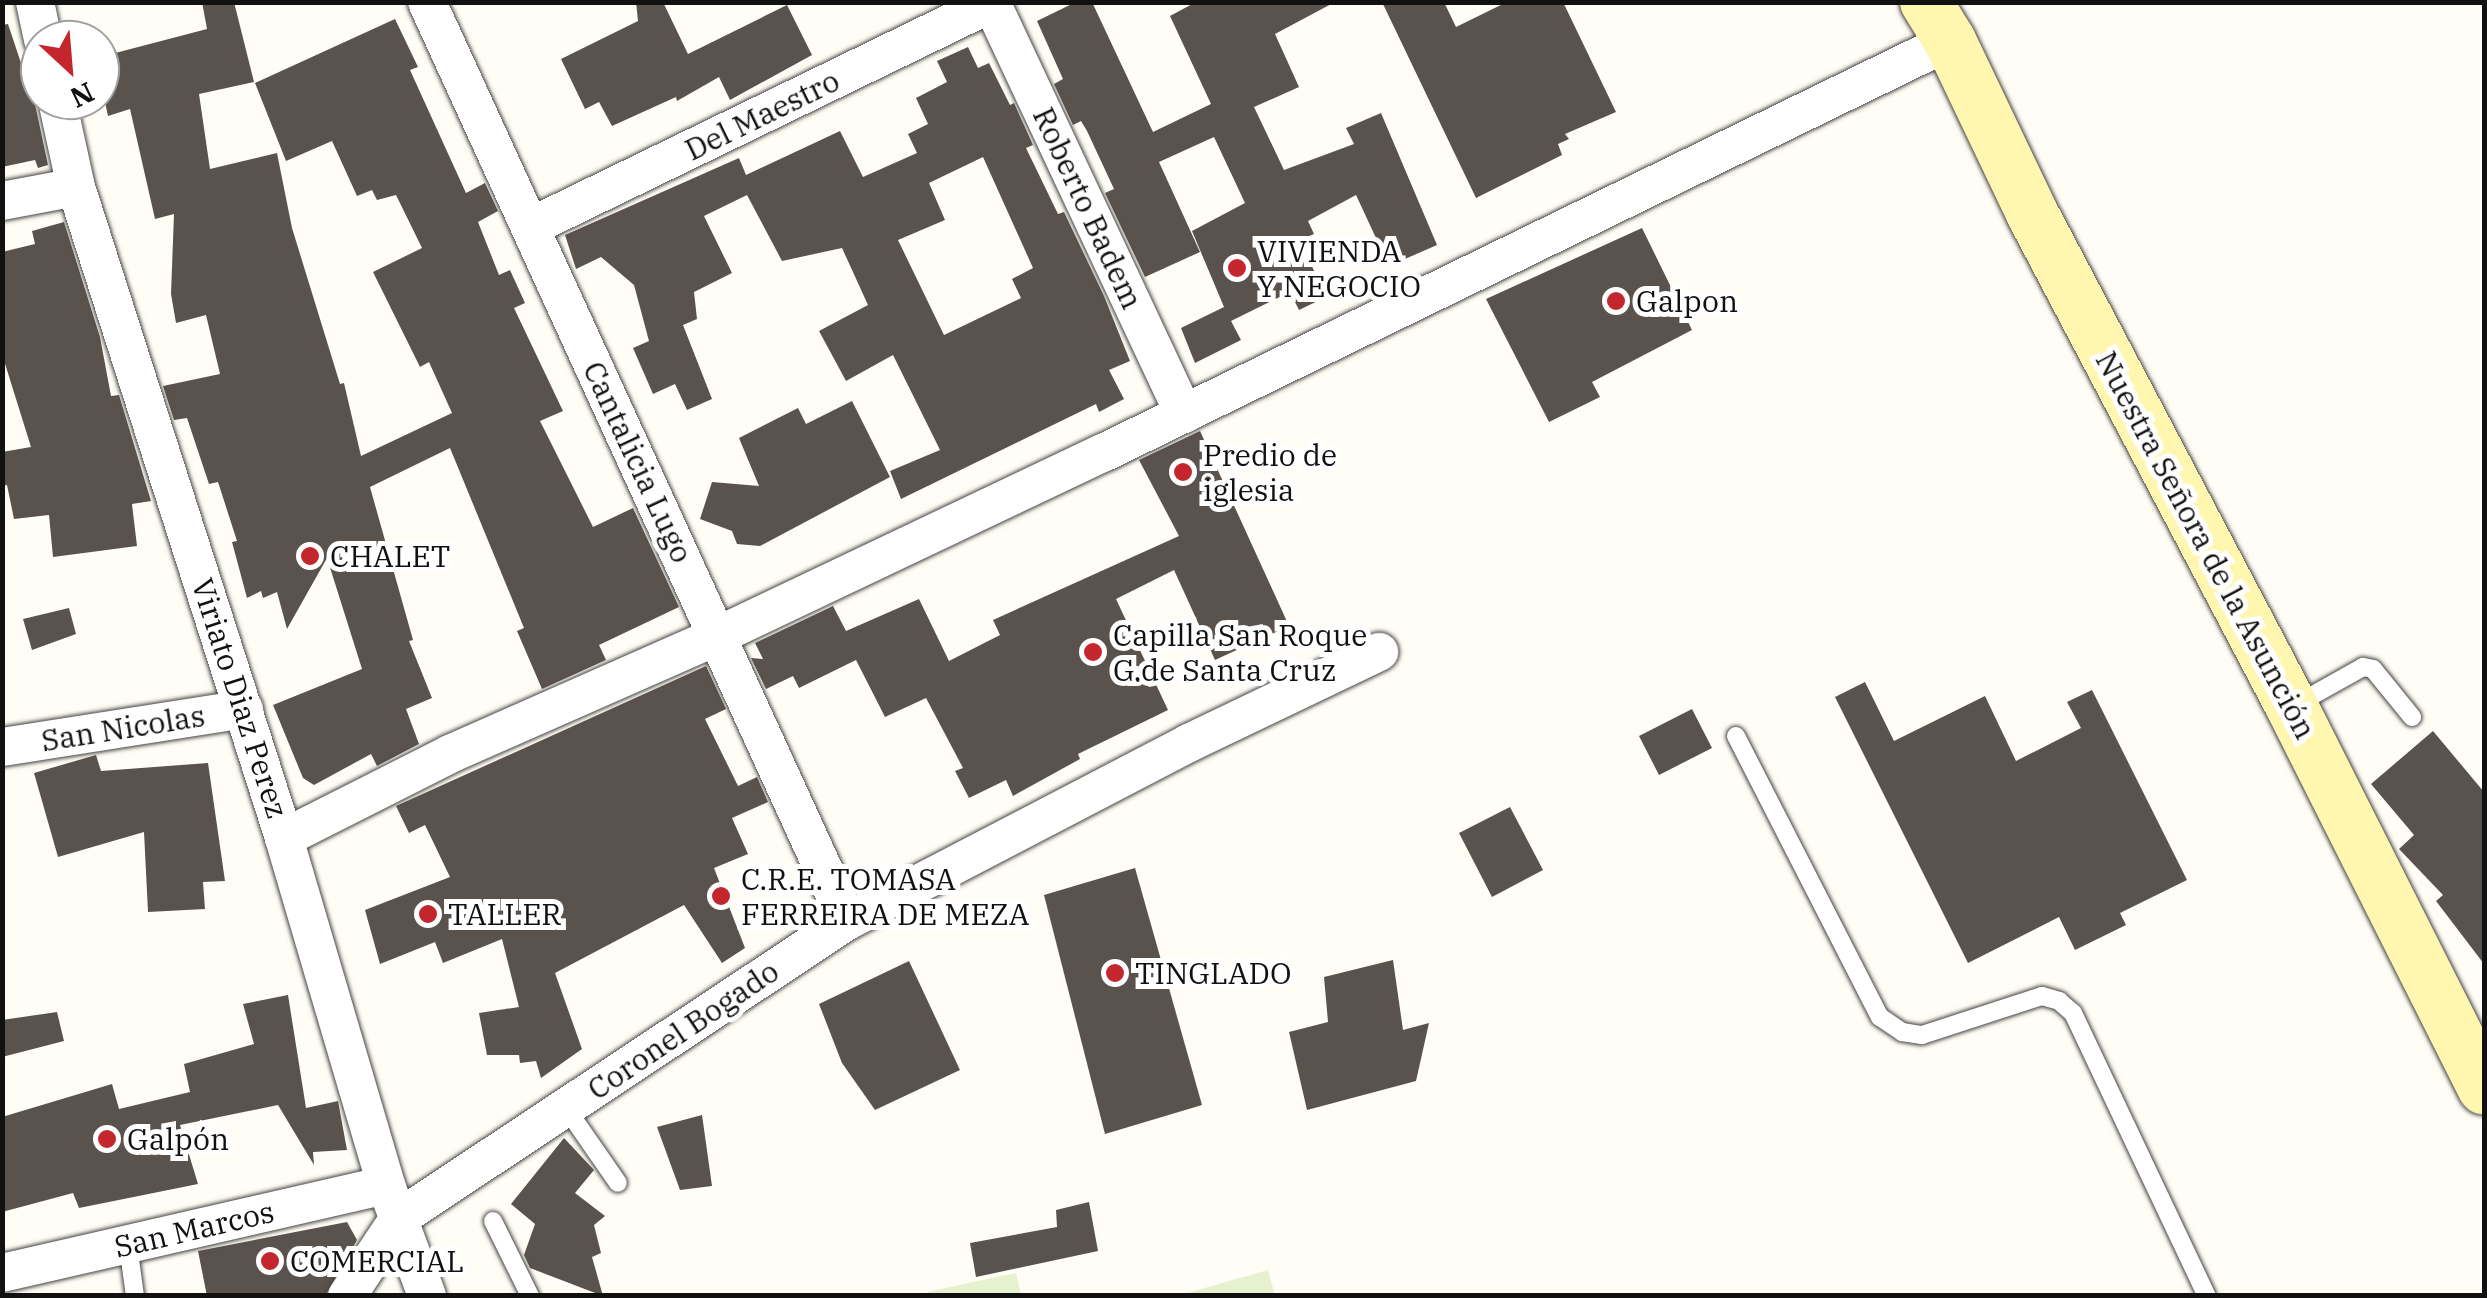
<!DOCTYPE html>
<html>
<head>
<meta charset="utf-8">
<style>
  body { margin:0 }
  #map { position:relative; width:2487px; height:1298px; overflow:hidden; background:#fffdf5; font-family:"IBM Plex Serif",serif }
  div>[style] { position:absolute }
  .pitch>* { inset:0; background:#e6f2cf }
  .building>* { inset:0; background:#5a524d }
  .roads { filter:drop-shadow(0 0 2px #444) drop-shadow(0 0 2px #444) }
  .lane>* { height:18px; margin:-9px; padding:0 9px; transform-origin:9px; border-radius:9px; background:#fff }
  .street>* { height:38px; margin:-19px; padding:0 19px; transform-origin:19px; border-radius:19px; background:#fff }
  .secondary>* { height:52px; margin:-26px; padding:0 26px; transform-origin:26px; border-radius:26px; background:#fff6b0 }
  .dots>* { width:28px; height:28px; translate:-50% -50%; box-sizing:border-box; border:5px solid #fff; border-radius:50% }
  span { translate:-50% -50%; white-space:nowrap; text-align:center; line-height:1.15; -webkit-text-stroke:10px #fff; paint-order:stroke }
  .street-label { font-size:30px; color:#111 }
  .poi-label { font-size:30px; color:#111 }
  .left { translate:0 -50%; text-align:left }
  .frame { position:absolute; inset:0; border:5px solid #111; pointer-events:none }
  .north { position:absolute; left:20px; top:20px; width:100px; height:100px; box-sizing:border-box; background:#fff; border:2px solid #a0a0a0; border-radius:50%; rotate:154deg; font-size:28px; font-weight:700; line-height:40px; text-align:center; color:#111 }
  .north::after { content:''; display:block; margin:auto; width:35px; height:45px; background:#c4262e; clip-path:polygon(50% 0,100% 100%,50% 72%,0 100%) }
</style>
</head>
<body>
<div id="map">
  <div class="pitch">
    <div style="clip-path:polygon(1268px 1270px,1275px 1295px,1180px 1295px)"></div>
    <div style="clip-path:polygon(1016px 1273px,1021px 1295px,928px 1295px,927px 1292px)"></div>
  </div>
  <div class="building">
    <div style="clip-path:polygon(202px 2px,234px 2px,254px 82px,199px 94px,210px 169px,277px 153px,292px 228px,340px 384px,344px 383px,361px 456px,452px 413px,429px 362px,420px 367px,373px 272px,422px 248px,396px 195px,377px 200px,372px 190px,357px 196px,332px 141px,286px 161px,255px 83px,395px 19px,418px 67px,410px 70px,466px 193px,485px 183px,498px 211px,478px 222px,499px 275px,510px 270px,525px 303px,514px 308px,563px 411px,540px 421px,593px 527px,633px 508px,679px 607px,599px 645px,606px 660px,542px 689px,517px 631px,524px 628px,450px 448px,370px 487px,413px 640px,409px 641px,432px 698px,406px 709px,419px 744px,377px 766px,371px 754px,314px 785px,303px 778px,273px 705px,362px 669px,327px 558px,287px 629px,277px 592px,263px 598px,261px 591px,247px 598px,232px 542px,237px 541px,218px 482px,209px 484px,187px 418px,174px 420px,163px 386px,220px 374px,206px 315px,176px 323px,171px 294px,174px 214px,155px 219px,130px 109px,108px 116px,100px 79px,100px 57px,207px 29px)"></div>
    <div style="clip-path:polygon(636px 2px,663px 2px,688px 54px,787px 5px,812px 55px,730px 100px,719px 77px,677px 101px,676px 97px,612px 126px,599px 102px,585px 109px,561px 59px,638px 21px)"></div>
    <div style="clip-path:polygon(1076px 2px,1092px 2px,1153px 132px,1211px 104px,1170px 16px,1196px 2px,1335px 2px,1275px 34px,1299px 87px,1254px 107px,1284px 170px,1354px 144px,1346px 128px,1381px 113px,1437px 245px,1389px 266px,1356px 195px,1308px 221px,1314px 234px,1300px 240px,1326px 297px,1299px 310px,1290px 292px,1231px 321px,1241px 340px,1195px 363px,1181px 328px,1224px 307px,1192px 231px,1245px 203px,1214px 137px,1159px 162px,1200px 252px,1145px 277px,1105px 193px,1114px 189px,1087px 131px,1081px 121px,1073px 125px,1054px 84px,1063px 79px,1037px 21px)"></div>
    <div style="clip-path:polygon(1382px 2px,1444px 2px,1456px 27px,1507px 2px,1563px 2px,1616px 112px,1565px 134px,1569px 139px,1558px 144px,1562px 155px,1476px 198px)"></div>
    <div style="clip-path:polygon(8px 24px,25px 75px,37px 71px,40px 80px,35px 104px,48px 165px,38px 168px,35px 160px,2px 167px,2px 25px)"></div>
    <div style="clip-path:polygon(evenodd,968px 47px,978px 68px,989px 63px,1010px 105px,1014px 103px,1033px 145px,1026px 148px,1058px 214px,1064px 212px,1104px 296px,1130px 361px,1109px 370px,1124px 399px,1099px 412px,1096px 404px,901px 499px,890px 471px,940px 450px,893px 355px,846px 381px,819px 331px,868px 305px,842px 248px,782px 261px,747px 195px,704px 216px,732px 273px,694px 292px,697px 319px,683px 325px,712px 399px,687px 410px,675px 384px,653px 394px,633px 348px,649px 341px,634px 285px,601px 257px,576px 269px,565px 235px,739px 158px,746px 175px,840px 131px,863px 177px,917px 153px,908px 134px,928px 124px,916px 98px,947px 82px,937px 61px,968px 47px,983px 157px,1033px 268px,1012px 279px,1021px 298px,944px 335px,898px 240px,945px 220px,929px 183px,983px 157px)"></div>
    <div style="clip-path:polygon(64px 222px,100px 337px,111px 396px,119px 395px,151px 501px,132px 504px,137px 546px,53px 557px,49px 515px,14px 519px,7px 485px,2px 486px,2px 452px,31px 447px,2px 354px,2px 252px,35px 244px,32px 231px)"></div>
    <div style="clip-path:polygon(1642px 228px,1692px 330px,1592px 382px,1600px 397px,1549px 422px,1486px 299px)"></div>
    <div style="clip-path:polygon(852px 401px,890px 477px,760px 546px,737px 544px,732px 531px,700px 519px,712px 482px,759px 486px,739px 438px,798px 408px,806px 424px)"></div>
    <div style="clip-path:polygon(1200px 431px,1289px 626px,1215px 660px,1174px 570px,1116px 599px,1168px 710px,1078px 754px,1080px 759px,1013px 796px,1006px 780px,969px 798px,955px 771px,963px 768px,926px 698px,885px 717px,856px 660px,799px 688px,793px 676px,766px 689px,751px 658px,763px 659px,755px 643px,833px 606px,846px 631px,919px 599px,949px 661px,1000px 635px,993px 620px,1179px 536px,1139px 460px)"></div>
    <div style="clip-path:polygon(69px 608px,76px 634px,32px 650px,23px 619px)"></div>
    <div style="clip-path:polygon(706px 666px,726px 709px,705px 719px,738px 786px,757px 777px,768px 802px,732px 818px,748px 854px,714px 868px,745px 948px,722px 963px,684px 905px,555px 973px,582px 1049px,541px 1078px,536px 1061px,520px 1063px,519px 1055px,487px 1055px,479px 1013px,519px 1007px,502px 939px,443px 963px,435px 942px,380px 964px,365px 910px,450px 877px,425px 825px,409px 833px,396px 806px)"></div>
    <div style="clip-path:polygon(1865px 682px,1894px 741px,1985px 696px,2016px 761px,2081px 728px,2067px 702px,2092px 690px,2187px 880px,2120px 913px,2126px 925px,2075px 950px,2059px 917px,1968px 963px,1835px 697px)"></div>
    <div style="clip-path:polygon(1692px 709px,1712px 748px,1659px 775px,1639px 736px)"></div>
    <div style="clip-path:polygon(2433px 731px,2484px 792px,2484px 964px,2436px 901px,2443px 895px,2399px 849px,2414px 835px,2371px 784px)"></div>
    <div style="clip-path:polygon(96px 755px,101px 771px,208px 763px,225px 881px,203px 882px,205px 909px,148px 912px,144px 832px,58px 857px,34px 773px)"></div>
    <div style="clip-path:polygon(1510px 807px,1543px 870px,1492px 897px,1459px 833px)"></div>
    <div style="clip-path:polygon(1135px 868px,1202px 1105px,1105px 1134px,1044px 895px)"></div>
    <div style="clip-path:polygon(1393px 960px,1403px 1030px,1429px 1023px,1416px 1081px,1307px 1110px,1289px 1032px,1328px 1022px,1324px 977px)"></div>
    <div style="clip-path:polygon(909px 961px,960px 1070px,875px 1110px,842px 1063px,819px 1004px)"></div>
    <div style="clip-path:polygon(288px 995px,306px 1108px,338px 1101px,347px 1150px,313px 1152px,314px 1165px,278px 1105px,180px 1125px,198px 1184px,79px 1208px,73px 1193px,2px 1212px,2px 1117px,112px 1084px,119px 1109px,190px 1092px,184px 1064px,254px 1044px,243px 1004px)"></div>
    <div style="clip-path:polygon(57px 1012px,64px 1041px,2px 1057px,2px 1020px)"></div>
    <div style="clip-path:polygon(702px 1115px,712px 1186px,680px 1190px,657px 1127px)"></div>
    <div style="clip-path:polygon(564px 1138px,594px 1170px,575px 1193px,605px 1216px,594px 1225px,601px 1253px,592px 1257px,603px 1296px,530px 1268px,524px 1255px,535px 1224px,511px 1204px)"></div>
    <div style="clip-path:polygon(1089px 1202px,1098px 1251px,976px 1277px,970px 1243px,1057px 1227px,1056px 1210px)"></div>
    <div style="clip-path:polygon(347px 1222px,357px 1240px,325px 1296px,207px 1296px,198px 1251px)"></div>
  </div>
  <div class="roads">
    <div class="lane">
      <div style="left:2297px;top:704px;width:76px;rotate:-29.3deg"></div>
      <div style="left:2363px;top:667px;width:10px;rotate:11deg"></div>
      <div style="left:2373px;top:669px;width:62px;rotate:50.9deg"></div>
      <div style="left:1736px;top:736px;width:316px;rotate:62.9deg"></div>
      <div style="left:1880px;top:1017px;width:27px;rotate:34deg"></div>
      <div style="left:1902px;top:1032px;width:20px;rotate:9deg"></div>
      <div style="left:1922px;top:1035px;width:126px;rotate:-18deg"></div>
      <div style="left:2042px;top:996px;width:18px;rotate:16deg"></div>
      <div style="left:2059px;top:1001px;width:18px;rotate:41deg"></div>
      <div style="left:2073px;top:1013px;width:313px;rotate:64.7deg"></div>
      <div style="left:566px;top:1108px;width:91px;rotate:55.3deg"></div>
      <div style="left:493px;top:1221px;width:84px;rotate:63.7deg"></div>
      <div style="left:128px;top:1245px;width:51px;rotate:82.2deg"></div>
    </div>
    <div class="street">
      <div style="left:35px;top:2px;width:39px;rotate:78deg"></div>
      <div style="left:427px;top:2px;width:1010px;rotate:65.44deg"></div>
      <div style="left:991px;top:2px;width:455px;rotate:64.9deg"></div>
      <div style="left:57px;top:100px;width:89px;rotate:77.7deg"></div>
      <div style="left:76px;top:187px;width:683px;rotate:72.28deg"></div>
      <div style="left:284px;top:838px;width:362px;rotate:73.6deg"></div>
      <div style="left:386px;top:1185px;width:118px;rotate:69.7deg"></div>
      <div style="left:2px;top:201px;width:75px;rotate:-10.7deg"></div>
      <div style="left:530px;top:227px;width:516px;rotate:-25.87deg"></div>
      <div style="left:2px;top:747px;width:245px;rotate:-8.9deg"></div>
      <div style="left:284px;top:838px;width:186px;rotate:-26.8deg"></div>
      <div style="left:450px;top:754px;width:292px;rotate:-23.8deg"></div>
      <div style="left:717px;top:636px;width:427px;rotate:-25.4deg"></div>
      <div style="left:1103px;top:453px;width:942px;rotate:-25.94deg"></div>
      <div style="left:2px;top:1273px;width:394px;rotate:-12.9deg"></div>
      <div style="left:347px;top:1296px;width:94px;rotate:-56.3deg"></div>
      <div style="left:399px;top:1218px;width:538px;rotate:-33.54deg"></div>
      <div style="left:847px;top:921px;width:386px;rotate:-27.5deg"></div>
      <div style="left:1189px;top:743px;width:211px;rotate:-25.6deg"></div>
    </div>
    <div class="secondary">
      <div style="left:1926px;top:2px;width:46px;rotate:58.4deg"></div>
      <div style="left:1950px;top:41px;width:191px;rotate:64.5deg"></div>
      <div style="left:2032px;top:213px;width:558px;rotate:62.24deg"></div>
      <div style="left:2292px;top:707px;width:427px;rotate:63.3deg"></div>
    </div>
  </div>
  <div class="dots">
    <div style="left:1237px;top:268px;background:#c4262e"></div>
    <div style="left:1616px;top:301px;background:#c4262e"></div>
    <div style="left:1183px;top:472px;background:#c4262e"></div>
    <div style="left:310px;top:556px;background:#c4262e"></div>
    <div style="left:1093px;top:652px;background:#c4262e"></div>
    <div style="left:721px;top:896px;background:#c4262e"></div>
    <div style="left:428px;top:914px;background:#c4262e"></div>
    <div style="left:1115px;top:973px;background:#c4262e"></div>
    <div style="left:107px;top:1139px;background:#c4262e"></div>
    <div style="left:270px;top:1261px;background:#c4262e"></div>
  </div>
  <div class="street-label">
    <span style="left:762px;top:115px;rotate:-26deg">Del Maestro</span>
    <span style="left:1088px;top:208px;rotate:65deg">Roberto Badem</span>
    <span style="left:638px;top:462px;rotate:65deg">Cantalicia Lugo</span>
    <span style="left:2206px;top:545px;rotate:62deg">Nuestra Señora de la Asunción</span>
    <span style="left:240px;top:698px;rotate:72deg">Viriato Diaz Perez</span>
    <span style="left:123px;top:728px;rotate:-9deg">San Nicolas</span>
    <span style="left:683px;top:1030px;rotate:-34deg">Coronel Bogado</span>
    <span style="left:194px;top:1229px;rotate:-13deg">San Marcos</span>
  </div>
  <div class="poi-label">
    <span class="left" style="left:1257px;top:268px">VIVIENDA<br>Y NEGOCIO</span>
    <span class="left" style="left:1636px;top:301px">Galpon</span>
    <span class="left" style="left:1203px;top:472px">Predio de<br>iglesia</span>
    <span class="left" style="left:330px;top:556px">CHALET</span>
    <span class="left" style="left:1113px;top:652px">Capilla San Roque<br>G.de Santa Cruz</span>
    <span class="left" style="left:741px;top:896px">C.R.E. TOMASA<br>FERREIRA DE MEZA</span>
    <span class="left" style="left:448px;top:914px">TALLER</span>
    <span class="left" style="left:1135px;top:973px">TINGLADO</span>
    <span class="left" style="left:127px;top:1139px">Galpón</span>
    <span class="left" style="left:290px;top:1261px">COMERCIAL</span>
  </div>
  <div class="frame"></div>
  <div class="north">N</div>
</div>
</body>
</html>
